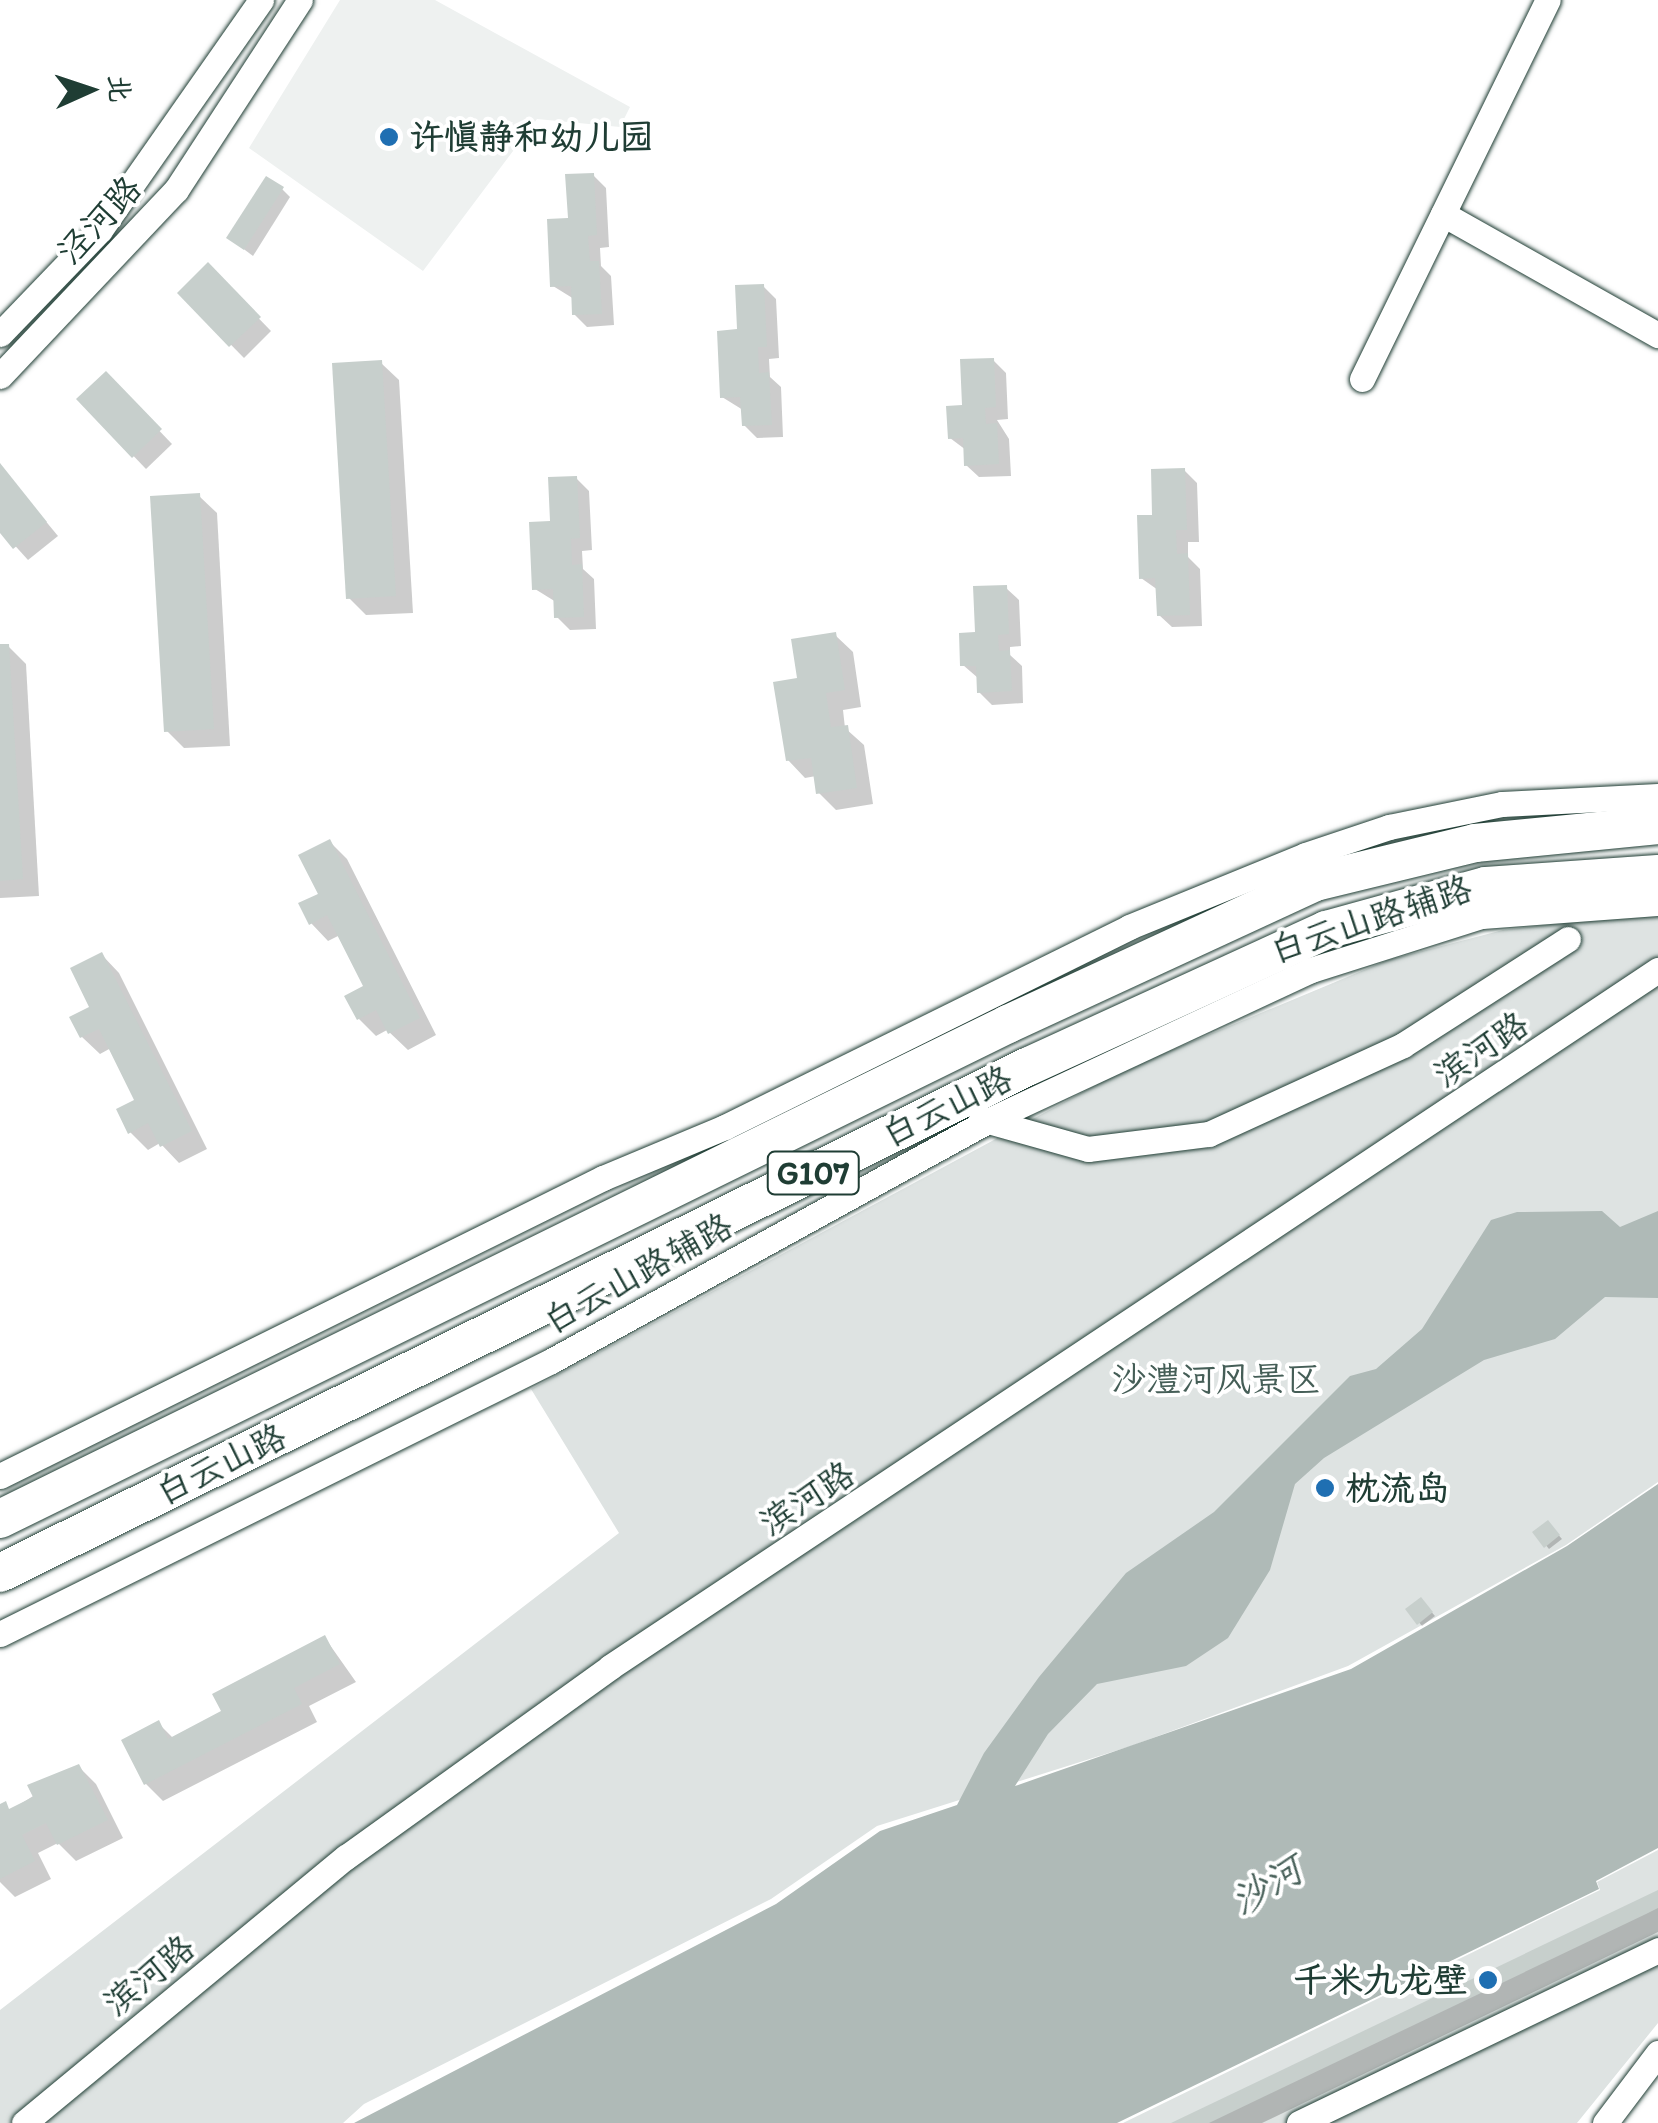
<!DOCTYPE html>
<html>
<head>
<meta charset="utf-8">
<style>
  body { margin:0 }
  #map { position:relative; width:1658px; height:2123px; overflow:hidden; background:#fff; font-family:Itim,"LXGW WenKai TC",sans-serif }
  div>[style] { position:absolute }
  .built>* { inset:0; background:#eef1f0 }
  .green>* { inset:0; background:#dee3e2 }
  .water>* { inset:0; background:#afbab7 }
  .shadow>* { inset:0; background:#0003 }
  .building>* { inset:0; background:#c7cfcc }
  .roads { filter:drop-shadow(0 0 2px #1f3d34) drop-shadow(0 0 2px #1f3d34) }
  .minor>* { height:25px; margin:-12.5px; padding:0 12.5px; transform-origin:12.5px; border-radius:12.5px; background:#fff }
  .highway>* { height:38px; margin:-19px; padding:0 19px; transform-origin:19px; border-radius:19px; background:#fff }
  .dots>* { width:28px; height:28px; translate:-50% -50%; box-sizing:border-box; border:5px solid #fff; border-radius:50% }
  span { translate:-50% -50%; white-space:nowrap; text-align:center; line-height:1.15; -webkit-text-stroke:8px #fff; paint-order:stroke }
  .shield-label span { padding:2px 8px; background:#fff; border:2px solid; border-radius:8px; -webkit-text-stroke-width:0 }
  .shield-label { font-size:32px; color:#1f3d34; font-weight:700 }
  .poi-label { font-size:35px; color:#1f3d34; font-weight:700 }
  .left { translate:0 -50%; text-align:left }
  .right { translate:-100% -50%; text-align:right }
  .street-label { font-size:35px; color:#1f3d34 }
  .park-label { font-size:35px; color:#455e57 }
  .water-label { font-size:38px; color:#4a625b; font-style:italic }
  .north { position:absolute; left:40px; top:40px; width:100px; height:100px; -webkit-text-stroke:8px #fff; paint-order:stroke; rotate:87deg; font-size:28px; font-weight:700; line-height:40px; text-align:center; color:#1f3d34 }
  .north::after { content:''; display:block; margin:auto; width:35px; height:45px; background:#1f3d34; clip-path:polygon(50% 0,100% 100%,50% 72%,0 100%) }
</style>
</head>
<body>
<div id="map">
  <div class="built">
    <div style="clip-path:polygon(340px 0,435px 0,630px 107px,620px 127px,537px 119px,423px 271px,249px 148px)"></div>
  </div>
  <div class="green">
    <div style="clip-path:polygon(1622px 916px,1658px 916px,1658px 1482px,1566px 1545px,1348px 1666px,1131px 1746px,877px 1826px,771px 1899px,364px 2104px,343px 2123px,0 2123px,0 2010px,619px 1533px,531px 1389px,1124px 1070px,1388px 960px,1503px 930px)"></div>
    <div style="clip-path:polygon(1658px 1850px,1658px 2023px,1577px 2123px,1123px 2123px,1600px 1890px,1597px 1882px)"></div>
  </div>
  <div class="water">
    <div style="clip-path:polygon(1602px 1211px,1620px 1227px,1658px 1211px,1658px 1298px,1605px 1297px,1555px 1339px,1484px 1360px,1324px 1458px,1295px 1484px,1270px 1570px,1228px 1638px,1186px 1666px,1097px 1684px,1048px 1734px,1015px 1786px,1351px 1669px,1567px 1546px,1658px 1484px,1658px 1848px,1596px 1881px,1599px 1889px,1117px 2123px,354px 2123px,776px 1904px,880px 1831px,957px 1805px,984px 1753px,1039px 1677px,1126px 1573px,1214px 1512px,1350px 1376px,1376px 1369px,1422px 1329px,1491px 1220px,1517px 1212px)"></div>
  </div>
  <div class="shadow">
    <div style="clip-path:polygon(593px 175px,606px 188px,609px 247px,600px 248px,601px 266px,611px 276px,614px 325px,587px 327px,574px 314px,574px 299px,553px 286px,570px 220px)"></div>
    <div style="clip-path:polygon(282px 189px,290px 197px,253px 256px,229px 238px)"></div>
    <div style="clip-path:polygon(208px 266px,271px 331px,244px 358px,180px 293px)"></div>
    <div style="clip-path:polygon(763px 286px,776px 299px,779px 358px,769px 359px,770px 377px,781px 387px,783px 437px,757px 438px,744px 425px,743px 410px,722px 397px,740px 332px)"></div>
    <div style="clip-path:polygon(993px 360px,1006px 373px,1008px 419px,997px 420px,1009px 439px,1011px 476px,979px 477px,966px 465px,966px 450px,950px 438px)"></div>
    <div style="clip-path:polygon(381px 363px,399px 380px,413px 613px,366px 615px,349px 598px)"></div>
    <div style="clip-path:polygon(106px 375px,172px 444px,146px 469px,80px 400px)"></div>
    <div style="clip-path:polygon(0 466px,58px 536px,28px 560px,0 529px)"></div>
    <div style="clip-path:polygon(1184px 470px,1197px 483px,1199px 542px,1188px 542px,1188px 557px,1200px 569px,1202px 626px,1172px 627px,1159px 615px,1158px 590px,1141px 578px,1155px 517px)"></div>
    <div style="clip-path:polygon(576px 478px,589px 491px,592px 550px,582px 551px,583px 569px,594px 579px,596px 629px,570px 630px,557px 617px,556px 602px,535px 589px,553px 524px)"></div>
    <div style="clip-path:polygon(199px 496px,217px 513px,230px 746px,184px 748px,167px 731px)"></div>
    <div style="clip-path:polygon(1006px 588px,1019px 600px,1021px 646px,1010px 647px,1010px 655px,1022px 666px,1023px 703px,992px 705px,979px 692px,978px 678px,963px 665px)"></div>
    <div style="clip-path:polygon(835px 635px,853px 652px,861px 707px,843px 710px,845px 728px,864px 745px,873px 804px,836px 810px,819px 793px,816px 776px,805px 778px,788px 760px,800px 680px)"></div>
    <div style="clip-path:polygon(8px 646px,26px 664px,39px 896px,0 898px,0 647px)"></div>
    <div style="clip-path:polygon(330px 842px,347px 859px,436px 1035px,408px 1050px,387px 1030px,376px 1036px,359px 1019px,366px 987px,340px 935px,328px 941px,311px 923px)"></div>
    <div style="clip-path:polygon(102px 955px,119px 973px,207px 1149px,179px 1163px,160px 1143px,148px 1150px,130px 1132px,137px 1101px,111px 1048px,100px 1054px,82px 1037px)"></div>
    <div style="clip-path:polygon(1548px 1523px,1562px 1539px,1549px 1549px,1536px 1533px)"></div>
    <div style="clip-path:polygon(1421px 1600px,1435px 1616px,1422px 1626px,1409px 1610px)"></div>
    <div style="clip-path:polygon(325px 1638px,356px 1682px,309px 1706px,317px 1722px,163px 1801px,146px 1784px,124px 1741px,158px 1723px,174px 1739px,224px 1712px)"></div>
    <div style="clip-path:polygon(79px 1767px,96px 1784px,123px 1838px,76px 1861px,58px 1843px,38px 1853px,51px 1879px,15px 1897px,0 1882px,0 1806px,11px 1810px)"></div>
    <div style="clip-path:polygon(1658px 1892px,1658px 1932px,1262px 2123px,1176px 2123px)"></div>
  </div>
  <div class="building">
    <div style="clip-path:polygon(594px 173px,597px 235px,588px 236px,590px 261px,599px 261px,602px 314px,572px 315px,571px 286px,550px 287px,547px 219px,568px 218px,565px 174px)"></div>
    <div style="clip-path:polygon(266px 176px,284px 187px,244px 250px,226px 238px)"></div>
    <div style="clip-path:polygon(208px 262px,261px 317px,229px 347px,177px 293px)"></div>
    <div style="clip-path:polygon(764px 284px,767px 347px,758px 347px,759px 373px,769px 372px,772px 425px,742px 426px,740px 397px,720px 398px,717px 331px,737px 329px,735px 285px)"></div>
    <div style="clip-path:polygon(994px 358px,996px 407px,985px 408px,986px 424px,997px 423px,999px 464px,964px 466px,963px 438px,948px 439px,946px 406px,962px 405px,960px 359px)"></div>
    <div style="clip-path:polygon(382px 360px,396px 596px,346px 599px,332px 363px)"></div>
    <div style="clip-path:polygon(106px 371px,162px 429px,132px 458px,76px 399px)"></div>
    <div style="clip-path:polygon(0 463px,47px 522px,13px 549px,0 533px)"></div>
    <div style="clip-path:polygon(1185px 468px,1187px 530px,1176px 530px,1177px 554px,1188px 553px,1190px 615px,1157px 616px,1155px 578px,1139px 579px,1137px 515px,1152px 515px,1151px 469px)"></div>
    <div style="clip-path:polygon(577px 476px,580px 538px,571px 539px,572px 565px,582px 564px,584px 617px,554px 618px,553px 589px,532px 590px,529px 522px,550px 521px,548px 477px)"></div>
    <div style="clip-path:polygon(200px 493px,214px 729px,164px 732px,150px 496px)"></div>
    <div style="clip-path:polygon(1007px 585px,1009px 634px,998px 635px,999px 651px,1010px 650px,1012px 691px,977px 693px,976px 666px,960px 666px,959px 633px,975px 632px,973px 586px)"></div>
    <div style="clip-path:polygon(836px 632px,845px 690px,826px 693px,831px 727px,848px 725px,857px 788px,816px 794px,811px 758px,786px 761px,773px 682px,797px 678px,791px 639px)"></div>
    <div style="clip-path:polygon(0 644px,9px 644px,23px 879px,0 881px)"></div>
    <div style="clip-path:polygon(330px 839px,420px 1018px,388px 1034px,376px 1010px,357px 1020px,344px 996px,363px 986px,327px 915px,309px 925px,298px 903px,318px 894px,298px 855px)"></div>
    <div style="clip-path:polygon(102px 952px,192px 1131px,160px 1147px,148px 1123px,128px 1134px,116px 1109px,134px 1100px,99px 1029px,80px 1038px,69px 1017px,89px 1007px,70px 968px)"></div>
    <div style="clip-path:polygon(1548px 1520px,1560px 1535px,1544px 1548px,1532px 1532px)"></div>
    <div style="clip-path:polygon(1421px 1597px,1433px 1612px,1417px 1625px,1405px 1609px)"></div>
    <div style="clip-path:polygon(325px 1635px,340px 1664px,294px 1688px,302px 1704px,144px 1785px,121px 1740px,159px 1720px,168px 1739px,221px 1711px,212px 1694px)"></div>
    <div style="clip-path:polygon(79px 1764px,108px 1820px,57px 1845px,46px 1823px,22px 1835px,35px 1861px,0 1879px,0 1804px,6px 1801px,9px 1809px,33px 1797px,27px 1785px)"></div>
    <div style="clip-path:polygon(1658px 1890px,1658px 1908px,1646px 1914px,1209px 2123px,1171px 2123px)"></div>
  </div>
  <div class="roads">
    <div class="minor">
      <div style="left:1443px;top:214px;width:247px;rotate:29.4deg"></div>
      <div style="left:0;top:334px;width:144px;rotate:-46.1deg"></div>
      <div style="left:100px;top:230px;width:281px;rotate:-55deg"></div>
      <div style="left:0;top:376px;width:256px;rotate:-46.6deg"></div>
      <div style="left:176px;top:190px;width:227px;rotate:-56.9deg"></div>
      <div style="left:1362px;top:379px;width:422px;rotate:-63.9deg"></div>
      <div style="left:981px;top:1119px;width:111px;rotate:15.7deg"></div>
      <div style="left:1088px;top:1149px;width:122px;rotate:-7.1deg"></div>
      <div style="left:1209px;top:1134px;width:213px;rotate:-24.6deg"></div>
      <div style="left:1403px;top:1045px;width:196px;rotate:-32.7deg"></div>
      <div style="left:0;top:1476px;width:673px;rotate:-26.3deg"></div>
      <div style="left:603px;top:1178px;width:132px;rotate:-22.7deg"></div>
      <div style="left:725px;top:1127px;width:451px;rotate:-26.3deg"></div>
      <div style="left:1129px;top:927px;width:190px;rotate:-22.2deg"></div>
      <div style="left:1305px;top:855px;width:89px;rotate:-18.4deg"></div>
      <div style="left:1389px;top:827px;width:115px;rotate:-11.5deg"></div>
      <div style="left:1502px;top:804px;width:156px;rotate:-2.9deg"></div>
      <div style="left:0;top:1634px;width:615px;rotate:-26.36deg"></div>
      <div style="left:551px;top:1361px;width:498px;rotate:-28.8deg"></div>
      <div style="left:987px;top:1121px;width:357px;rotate:-25deg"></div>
      <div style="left:1311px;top:970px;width:178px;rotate:-17.6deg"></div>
      <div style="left:1481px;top:916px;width:177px;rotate:-4.2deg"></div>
      <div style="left:24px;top:2123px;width:418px;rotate:-39.6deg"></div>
      <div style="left:346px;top:1857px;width:325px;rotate:-35.7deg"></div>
      <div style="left:610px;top:1667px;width:1259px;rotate:-33.63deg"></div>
      <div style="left:1299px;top:2123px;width:399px;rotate:-25.7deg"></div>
      <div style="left:1605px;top:2123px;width:88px;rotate:-52.9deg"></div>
    </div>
    <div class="highway">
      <div style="left:0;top:1519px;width:1123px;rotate:-26.15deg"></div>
      <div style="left:1008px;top:1024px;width:338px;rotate:-24.8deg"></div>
      <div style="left:1315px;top:882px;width:165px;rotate:-13.7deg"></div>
      <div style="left:1475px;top:843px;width:184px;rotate:-5.6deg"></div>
      <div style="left:0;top:1573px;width:1147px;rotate:-26.23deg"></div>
      <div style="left:1029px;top:1066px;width:327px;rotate:-24.6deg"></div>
      <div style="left:1326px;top:930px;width:166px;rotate:-15.4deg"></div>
      <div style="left:1486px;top:886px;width:172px;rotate:-4deg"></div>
    </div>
  </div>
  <div class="dots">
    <div style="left:389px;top:137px;background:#1f6fb2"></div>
    <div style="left:1325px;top:1488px;background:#1f6fb2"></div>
    <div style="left:1488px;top:1980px;background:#1f6fb2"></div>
  </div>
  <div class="shield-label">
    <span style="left:813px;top:1173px">G107</span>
  </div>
  <div class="poi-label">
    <span class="left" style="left:409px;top:137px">许慎静和幼儿园</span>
    <span class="left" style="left:1345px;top:1488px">枕流岛</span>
    <span class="right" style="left:1468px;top:1980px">千米九龙壁</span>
  </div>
  <div class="street-label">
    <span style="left:99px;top:220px;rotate:-47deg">泾河路</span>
    <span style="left:1371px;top:919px;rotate:-18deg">白云山路辅路</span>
    <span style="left:1481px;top:1049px;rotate:-34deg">滨河路</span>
    <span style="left:947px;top:1106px;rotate:-26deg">白云山路</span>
    <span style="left:638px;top:1273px;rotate:-29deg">白云山路辅路</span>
    <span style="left:221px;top:1464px;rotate:-26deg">白云山路</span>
    <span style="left:807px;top:1498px;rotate:-33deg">滨河路</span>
    <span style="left:149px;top:1975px;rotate:-39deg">滨河路</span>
  </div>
  <div class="park-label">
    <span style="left:1216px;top:1379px">沙澧河风景区</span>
  </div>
  <div class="water-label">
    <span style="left:1267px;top:1886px;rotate:-31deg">沙河</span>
  </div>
  <div class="north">北</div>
</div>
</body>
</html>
